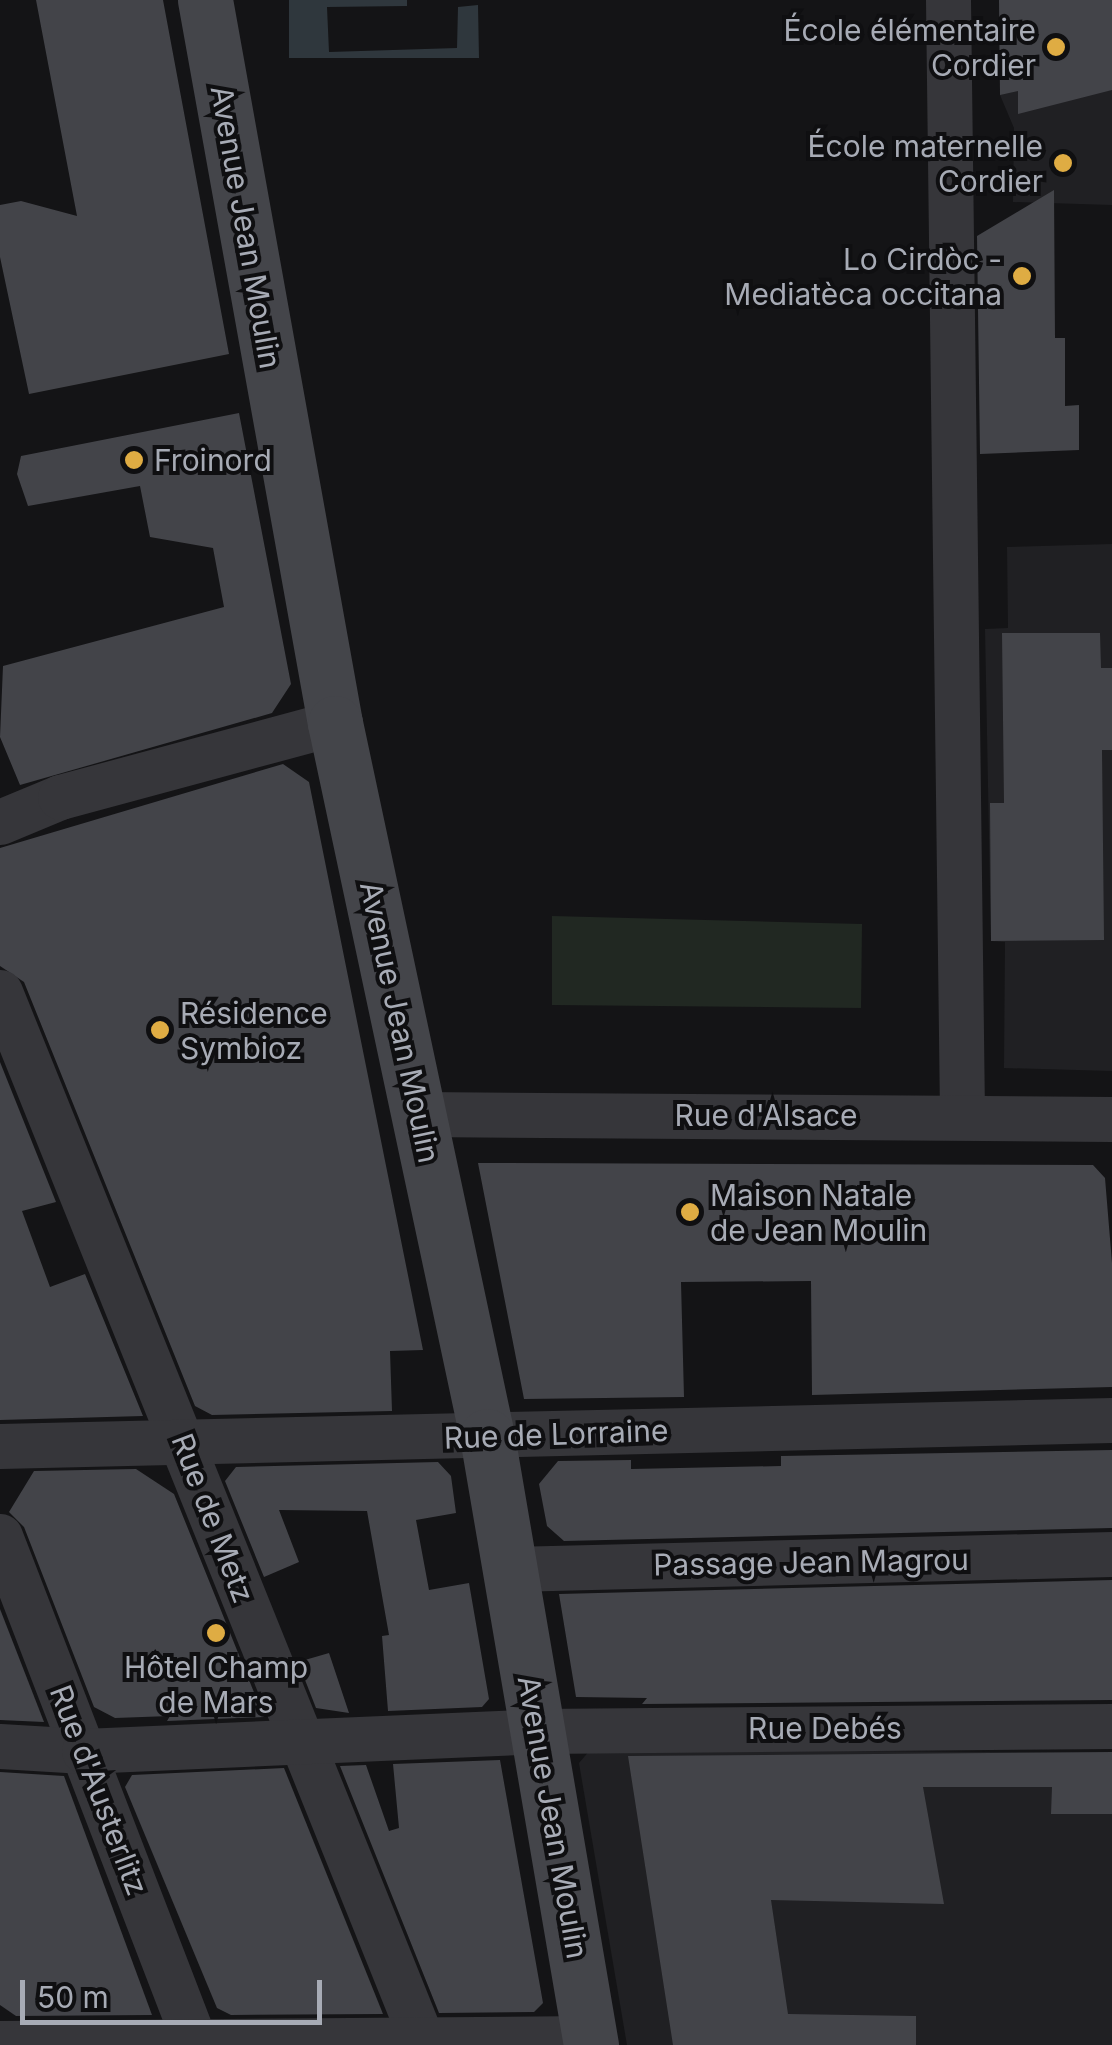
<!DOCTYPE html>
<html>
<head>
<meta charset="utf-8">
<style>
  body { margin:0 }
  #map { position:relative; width:1112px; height:2045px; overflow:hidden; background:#141416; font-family:Inter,sans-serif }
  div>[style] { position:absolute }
  .built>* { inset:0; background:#202023 }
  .green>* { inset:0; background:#212822 }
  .water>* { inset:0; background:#2f373d }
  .building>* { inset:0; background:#434449 }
  .street>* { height:45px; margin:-22.5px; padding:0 22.5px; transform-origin:22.5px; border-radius:22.5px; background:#36363a }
  .secondary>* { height:55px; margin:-27.5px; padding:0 27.5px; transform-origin:27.5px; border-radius:27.5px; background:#44454a }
  .dots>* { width:28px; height:28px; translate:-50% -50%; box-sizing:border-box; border:5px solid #0f0f11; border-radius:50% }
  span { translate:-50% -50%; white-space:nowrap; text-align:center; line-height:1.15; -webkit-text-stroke:8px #0f0f11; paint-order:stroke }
  .poi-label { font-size:30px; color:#a7abb5 }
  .right { translate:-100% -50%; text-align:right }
  .left { translate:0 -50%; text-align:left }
  .street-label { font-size:30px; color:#a7abb5 }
  .scale { position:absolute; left:20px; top:1980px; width:302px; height:45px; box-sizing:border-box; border:5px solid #a7abb5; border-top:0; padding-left:12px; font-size:30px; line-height:35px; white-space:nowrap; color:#a7abb5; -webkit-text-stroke:8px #0f0f11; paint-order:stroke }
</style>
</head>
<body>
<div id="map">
  <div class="built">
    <div style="clip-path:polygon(999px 0,1112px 0,1112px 205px,1013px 202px,1014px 128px,1000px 95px)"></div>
    <div style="clip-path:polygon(1112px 544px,1112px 1071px,1004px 1068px,1005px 942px,991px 941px,985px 629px,1008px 628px,1007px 547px)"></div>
    <div style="clip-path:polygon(591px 1749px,1112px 1753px,1112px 2045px,627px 2045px,579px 1763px)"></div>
  </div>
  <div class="green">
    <div style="clip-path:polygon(552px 916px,862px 924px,861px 1008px,552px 1005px)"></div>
  </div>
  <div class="water">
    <div style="clip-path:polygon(289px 0,407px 0,407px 6px,327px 7px,329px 52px,457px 48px,458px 7px,478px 5px,479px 58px,289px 58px)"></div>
  </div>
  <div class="building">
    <div style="clip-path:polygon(36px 0,163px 0,229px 354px,29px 394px,0 257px,0 205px,21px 201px,77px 216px)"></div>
    <div style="clip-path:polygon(999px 0,1112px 0,1112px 90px,1018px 114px,1018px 91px,1000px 95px)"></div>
    <div style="clip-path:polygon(1054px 190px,1055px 338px,1065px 338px,1065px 406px,1079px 405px,1079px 450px,980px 454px,977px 236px)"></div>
    <div style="clip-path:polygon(239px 413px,291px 684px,272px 713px,20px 785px,0 737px,3px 666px,224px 607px,213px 548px,150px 537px,140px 486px,28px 506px,17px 474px,21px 456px)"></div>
    <div style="clip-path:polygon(1002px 633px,1100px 633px,1101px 668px,1112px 668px,1112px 750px,1102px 750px,1104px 940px,991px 941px,990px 803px,1004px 803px)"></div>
    <div style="clip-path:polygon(283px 764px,309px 782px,423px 1350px,390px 1351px,392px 1411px,212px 1415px,195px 1406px,24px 982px,0 966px,0 848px)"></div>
    <div style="clip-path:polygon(0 1062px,56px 1202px,22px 1211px,50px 1287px,85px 1274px,143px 1416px,0 1420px)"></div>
    <div style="clip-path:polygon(478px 1163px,1093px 1165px,1105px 1178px,1112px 1263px,1112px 1387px,812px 1395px,811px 1281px,681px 1282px,684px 1397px,524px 1399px)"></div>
    <div style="clip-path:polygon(1112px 1450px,1112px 1528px,564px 1541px,547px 1526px,539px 1484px,558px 1461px,631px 1460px,631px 1469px,781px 1466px,781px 1456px)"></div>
    <div style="clip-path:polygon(438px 1462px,451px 1476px,456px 1513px,416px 1520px,429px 1590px,469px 1583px,489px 1699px,482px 1707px,388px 1711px,382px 1636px,389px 1635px,367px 1511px,279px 1510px,299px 1562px,264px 1577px,225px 1481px,236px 1467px)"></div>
    <div style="clip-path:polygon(136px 1469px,174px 1494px,264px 1717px,167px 1721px,170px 1716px,115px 1718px,94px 1707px,24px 1527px,9px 1512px,34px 1471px)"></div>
    <div style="clip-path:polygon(1112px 1580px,1112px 1700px,642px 1704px,647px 1698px,576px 1697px,559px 1594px)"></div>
    <div style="clip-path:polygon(0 1609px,44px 1722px,0 1720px)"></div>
    <div style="clip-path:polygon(329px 1653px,349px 1713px,316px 1708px,298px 1662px)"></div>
    <div style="clip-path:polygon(1112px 1752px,1112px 1814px,1051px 1814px,1052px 1787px,923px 1787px,944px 1904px,771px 1900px,788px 2014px,916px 2016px,916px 2045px,673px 2045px,628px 1756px)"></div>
    <div style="clip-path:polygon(500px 1760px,543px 2003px,534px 2012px,439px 2013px,340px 1766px,366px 1765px,389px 1831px,399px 1828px,393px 1764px)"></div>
    <div style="clip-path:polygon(284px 1768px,383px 2014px,231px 2015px,217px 2008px,125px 1787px,132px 1775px)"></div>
    <div style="clip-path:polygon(0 1772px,64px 1776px,152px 2015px,16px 2016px,0 2005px)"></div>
  </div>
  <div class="street">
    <div style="left:948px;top:0;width:1116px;rotate:89.28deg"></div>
    <div style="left:0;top:822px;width:65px;rotate:-22.6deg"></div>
    <div style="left:60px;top:797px;width:285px;rotate:-15.1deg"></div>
    <div style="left:0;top:992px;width:1135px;rotate:68.07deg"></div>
    <div style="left:420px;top:1114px;width:692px;rotate:0.41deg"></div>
    <div style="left:0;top:1446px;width:1112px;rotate:-1.34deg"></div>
    <div style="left:0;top:1536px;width:545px;rotate:68.94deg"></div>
    <div style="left:511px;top:1569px;width:601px;rotate:-1.43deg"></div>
    <div style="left:0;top:1746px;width:84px;rotate:3.4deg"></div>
    <div style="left:84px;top:1751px;width:455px;rotate:-2.5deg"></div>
    <div style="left:539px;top:1731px;width:573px;rotate:-0.5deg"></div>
    <div style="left:0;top:2043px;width:590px;rotate:-0.49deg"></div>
  </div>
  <div class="secondary">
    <div style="left:205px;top:0;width:735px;rotate:79.81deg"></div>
    <div style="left:335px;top:723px;width:729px;rotate:77.97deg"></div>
    <div style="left:487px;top:1436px;width:618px;rotate:80.31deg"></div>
  </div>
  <div class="dots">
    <div style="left:1056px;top:47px;background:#dfac43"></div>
    <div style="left:1063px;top:163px;background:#dfac43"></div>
    <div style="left:1022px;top:276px;background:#dfac43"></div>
    <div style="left:134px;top:460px;background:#dfac43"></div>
    <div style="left:160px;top:1030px;background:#dfac43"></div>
    <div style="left:690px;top:1212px;background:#dfac43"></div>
    <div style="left:216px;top:1633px;background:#dfac43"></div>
  </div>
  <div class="poi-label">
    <span class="right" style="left:1036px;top:47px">École élémentaire<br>Cordier</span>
    <span class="right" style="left:1043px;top:163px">École maternelle<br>Cordier</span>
    <span class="right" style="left:1002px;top:276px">Lo Cirdòc -<br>Mediatèca occitana</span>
    <span class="left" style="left:154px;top:460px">Froinord</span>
    <span class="left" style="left:180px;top:1030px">Résidence<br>Symbioz</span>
    <span class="left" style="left:710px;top:1212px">Maison Natale<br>de Jean Moulin</span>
    <span style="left:216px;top:1684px">Hôtel Champ<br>de Mars</span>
  </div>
  <div class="street-label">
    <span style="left:246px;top:227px;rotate:80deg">Avenue Jean Moulin</span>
    <span style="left:400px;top:1022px;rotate:78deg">Avenue Jean Moulin</span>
    <span style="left:766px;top:1115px">Rue d'Alsace</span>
    <span style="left:556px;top:1434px;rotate:-2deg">Rue de Lorraine</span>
    <span style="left:213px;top:1518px;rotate:69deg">Rue de Metz</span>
    <span style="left:811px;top:1562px;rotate:-1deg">Passage Jean Magrou</span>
    <span style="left:825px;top:1728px">Rue Debés</span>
    <span style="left:99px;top:1790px;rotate:69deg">Rue d'Austerlitz</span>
    <span style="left:553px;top:1817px;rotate:80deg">Avenue Jean Moulin</span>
  </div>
  <div class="scale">50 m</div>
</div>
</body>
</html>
